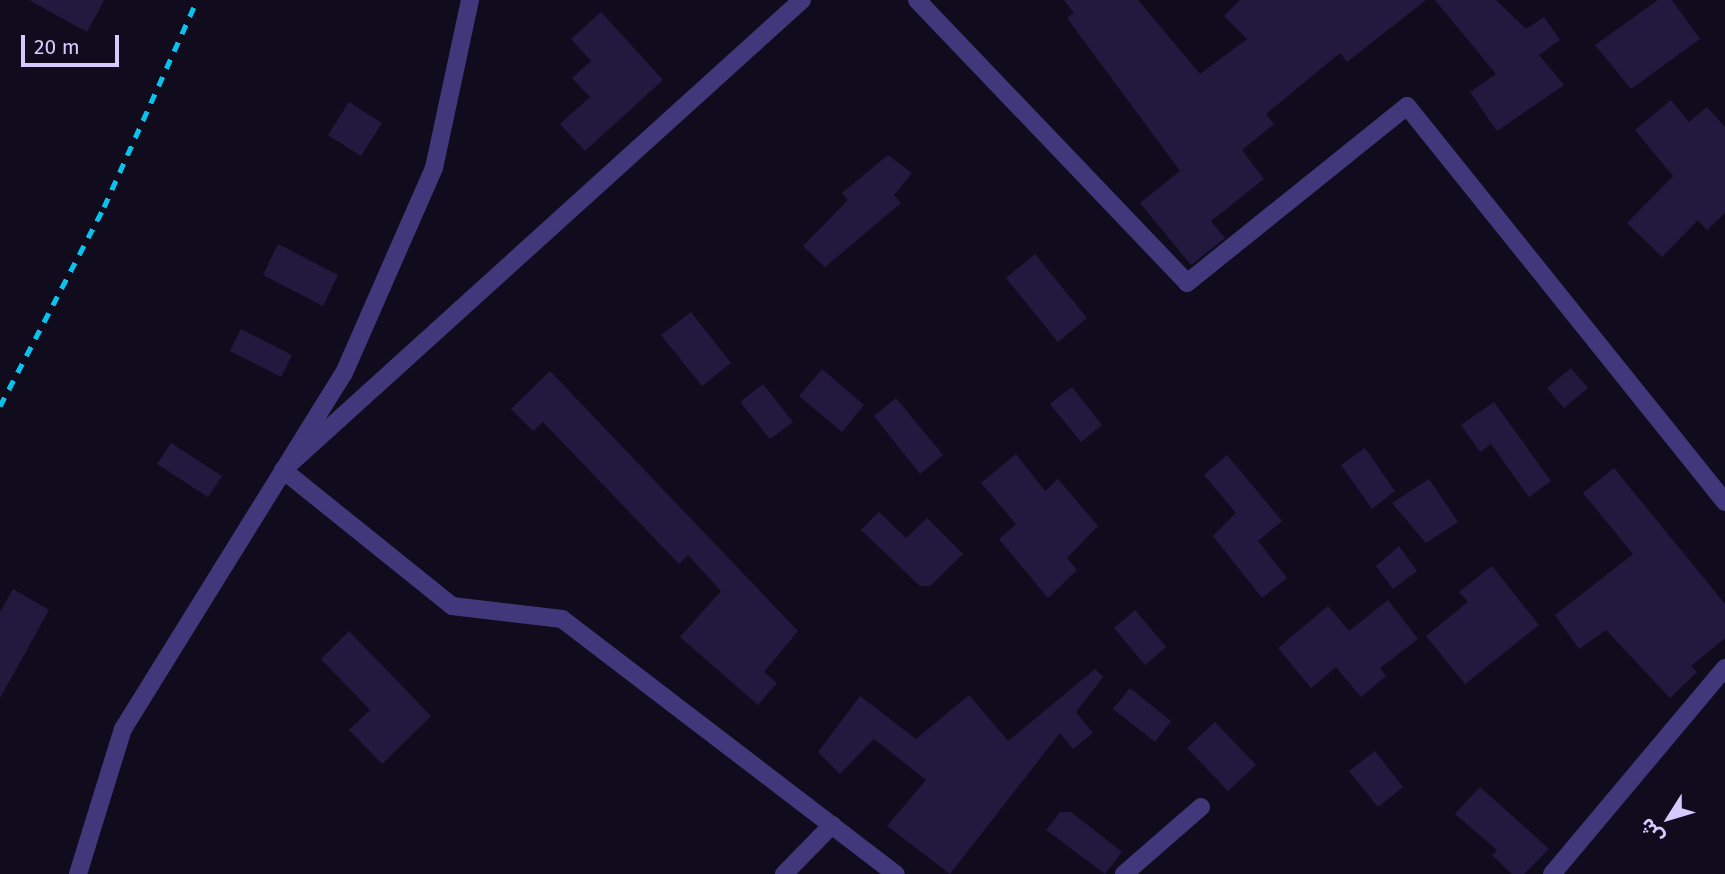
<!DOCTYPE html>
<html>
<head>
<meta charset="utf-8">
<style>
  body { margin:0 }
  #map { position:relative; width:1725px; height:874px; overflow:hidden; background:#100c1d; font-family:"Fira Sans","Noto Sans Arabic",sans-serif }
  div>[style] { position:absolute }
  .building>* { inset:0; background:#23193e }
  .minor>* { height:18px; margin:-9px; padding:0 9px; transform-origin:9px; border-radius:9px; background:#40387b }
  .tertiary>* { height:18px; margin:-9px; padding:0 9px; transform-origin:9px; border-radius:9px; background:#40387b }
  .rail>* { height:5px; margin-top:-2.5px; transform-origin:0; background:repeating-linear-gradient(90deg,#06c4ee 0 10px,transparent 0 19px) }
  span { translate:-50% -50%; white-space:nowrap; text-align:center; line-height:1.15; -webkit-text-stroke:6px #100c1d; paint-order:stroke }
  .north { position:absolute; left:1634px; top:783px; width:70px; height:70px; -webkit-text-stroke:5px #100c1d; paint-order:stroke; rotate:233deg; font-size:19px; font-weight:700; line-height:28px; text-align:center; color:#d4cafe }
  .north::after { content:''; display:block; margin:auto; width:24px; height:32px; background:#d4cafe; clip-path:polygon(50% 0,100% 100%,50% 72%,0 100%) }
  .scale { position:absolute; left:21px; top:35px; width:98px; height:32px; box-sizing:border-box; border:4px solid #d4cafe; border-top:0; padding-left:9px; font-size:21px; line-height:24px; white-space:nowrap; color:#d4cafe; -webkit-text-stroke:5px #100c1d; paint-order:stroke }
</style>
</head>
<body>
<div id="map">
  <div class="building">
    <div style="clip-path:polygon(29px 0,104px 0,87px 32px)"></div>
    <div style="clip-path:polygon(1064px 0,1138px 0,1200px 74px,1247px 39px,1224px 16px,1240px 0,1426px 0,1347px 62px,1340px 53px,1266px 114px,1274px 124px,1242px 150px,1264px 179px,1211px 221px,1225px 238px,1191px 265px,1140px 203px,1180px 171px,1067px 18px,1074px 13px)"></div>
    <div style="clip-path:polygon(1435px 0,1496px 0,1526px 29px,1544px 17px,1560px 40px,1539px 55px,1564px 85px,1497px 131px,1470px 92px,1496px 74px)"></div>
    <div style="clip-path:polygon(1658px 0,1672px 0,1700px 39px,1631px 89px,1595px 45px)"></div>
    <div style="clip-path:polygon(601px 12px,663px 80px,585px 151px,560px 124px,590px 97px,572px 78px,591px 61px,571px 39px)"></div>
    <div style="clip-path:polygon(1671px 100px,1689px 122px,1707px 107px,1725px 127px,1725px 213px,1707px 230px,1698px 220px,1662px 257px,1627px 223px,1673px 176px,1635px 130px)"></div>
    <div style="clip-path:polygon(349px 102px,382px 123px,361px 156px,328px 135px)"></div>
    <div style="clip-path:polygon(888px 155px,912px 173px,894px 195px,901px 203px,825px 267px,803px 246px,848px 200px,842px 193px)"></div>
    <div style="clip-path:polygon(278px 244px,338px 275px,323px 306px,263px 275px)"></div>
    <div style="clip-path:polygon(1035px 254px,1087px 318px,1058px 342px,1006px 278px)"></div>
    <div style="clip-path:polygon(691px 312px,731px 363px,702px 386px,661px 335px)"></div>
    <div style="clip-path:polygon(241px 329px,292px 355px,281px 377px,230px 351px)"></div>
    <div style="clip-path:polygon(1571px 368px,1588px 388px,1564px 408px,1547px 388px)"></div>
    <div style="clip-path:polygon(822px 369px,864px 405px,842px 432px,799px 396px)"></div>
    <div style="clip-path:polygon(550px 371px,798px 631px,764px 672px,777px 683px,758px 705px,680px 637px,721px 591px,688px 555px,679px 564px,543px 422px,533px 431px,511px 409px)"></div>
    <div style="clip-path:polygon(763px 384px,793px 422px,770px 439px,740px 402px)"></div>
    <div style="clip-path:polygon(1072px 387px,1102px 425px,1081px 442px,1050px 404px)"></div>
    <div style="clip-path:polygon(896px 398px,943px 455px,920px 474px,874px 416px)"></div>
    <div style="clip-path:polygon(1494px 402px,1551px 481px,1529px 497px,1491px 444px,1480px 452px,1461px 425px)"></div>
    <div style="clip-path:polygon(171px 443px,222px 476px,208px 497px,157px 464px)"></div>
    <div style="clip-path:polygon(1365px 448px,1395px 491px,1372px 509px,1341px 465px)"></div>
    <div style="clip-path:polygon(1016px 454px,1045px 491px,1058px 479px,1098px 526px,1067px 558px,1077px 570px,1048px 598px,999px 539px,1016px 524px,981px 483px)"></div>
    <div style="clip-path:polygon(1227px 455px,1282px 521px,1258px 541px,1287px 578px,1262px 598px,1213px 536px,1236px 513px,1204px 475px)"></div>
    <div style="clip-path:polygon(1614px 468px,1725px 604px,1725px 638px,1691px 666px,1697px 672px,1670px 698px,1606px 630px,1579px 649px,1555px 615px,1633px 554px,1583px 493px)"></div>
    <div style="clip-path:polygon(1429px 479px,1458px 522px,1426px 543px,1392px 503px)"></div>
    <div style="clip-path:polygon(879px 512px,906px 538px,927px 518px,963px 554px,930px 586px,920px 586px,861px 530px)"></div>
    <div style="clip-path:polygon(1399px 546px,1417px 571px,1393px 589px,1376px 566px)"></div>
    <div style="clip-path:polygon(1492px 566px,1539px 625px,1465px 684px,1426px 636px,1468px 602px,1459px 592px)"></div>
    <div style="clip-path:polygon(13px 589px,49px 610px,0 698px,0 612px)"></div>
    <div style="clip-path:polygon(1388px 600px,1418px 639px,1380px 668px,1386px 676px,1361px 697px,1336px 667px,1311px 688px,1278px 648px,1328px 606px,1349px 631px)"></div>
    <div style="clip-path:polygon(1135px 610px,1166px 647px,1145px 665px,1114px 628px)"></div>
    <div style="clip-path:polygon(349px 631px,431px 716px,382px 764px,349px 730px,370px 710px,321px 659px)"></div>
    <div style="clip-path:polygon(1095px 669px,1103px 677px,1076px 712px,1093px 733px,1073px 749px,1060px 733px,950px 874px,887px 826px,926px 780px,874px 739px,840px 774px,818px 752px,860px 696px,916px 739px,969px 695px,1008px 741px)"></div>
    <div style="clip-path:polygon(1130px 688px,1171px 721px,1155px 742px,1113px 709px)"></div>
    <div style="clip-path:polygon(1215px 722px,1256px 765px,1228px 791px,1187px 748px)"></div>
    <div style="clip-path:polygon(1375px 751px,1403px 787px,1378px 807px,1349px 771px)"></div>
    <div style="clip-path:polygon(1480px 787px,1549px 849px,1524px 874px,1512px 874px,1492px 855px,1497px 850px,1455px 814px)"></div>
    <div style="clip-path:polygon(1060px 812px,1071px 812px,1122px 852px,1105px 874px,1046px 830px)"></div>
  </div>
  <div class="minor">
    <div style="left:802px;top:0;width:700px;rotate:137.84deg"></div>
    <div style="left:283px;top:470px;width:217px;rotate:38.8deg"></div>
    <div style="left:452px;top:606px;width:111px;rotate:6.7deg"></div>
    <div style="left:562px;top:619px;width:420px;rotate:37.4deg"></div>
    <div style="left:917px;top:0;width:391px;rotate:46.3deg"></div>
    <div style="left:1187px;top:283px;width:282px;rotate:-38.8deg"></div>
    <div style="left:1407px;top:106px;width:508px;rotate:51.23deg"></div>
    <div style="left:784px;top:874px;width:69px;rotate:-45.6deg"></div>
    <div style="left:1124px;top:874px;width:102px;rotate:-41deg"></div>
  </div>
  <div class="tertiary">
    <div style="left:78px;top:874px;width:152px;rotate:-72.8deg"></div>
    <div style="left:123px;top:729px;width:419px;rotate:-58.2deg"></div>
    <div style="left:344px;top:373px;width:224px;rotate:-66.3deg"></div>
    <div style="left:434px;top:168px;width:172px;rotate:-77.9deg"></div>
    <div style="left:1552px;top:874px;width:269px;rotate:-50deg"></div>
  </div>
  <div class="rail">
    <div style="left:0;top:406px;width:225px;rotate:-62.4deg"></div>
    <div style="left:104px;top:207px;width:227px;rotate:-65.8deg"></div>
  </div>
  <div class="north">ش</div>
  <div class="scale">20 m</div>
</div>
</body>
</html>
